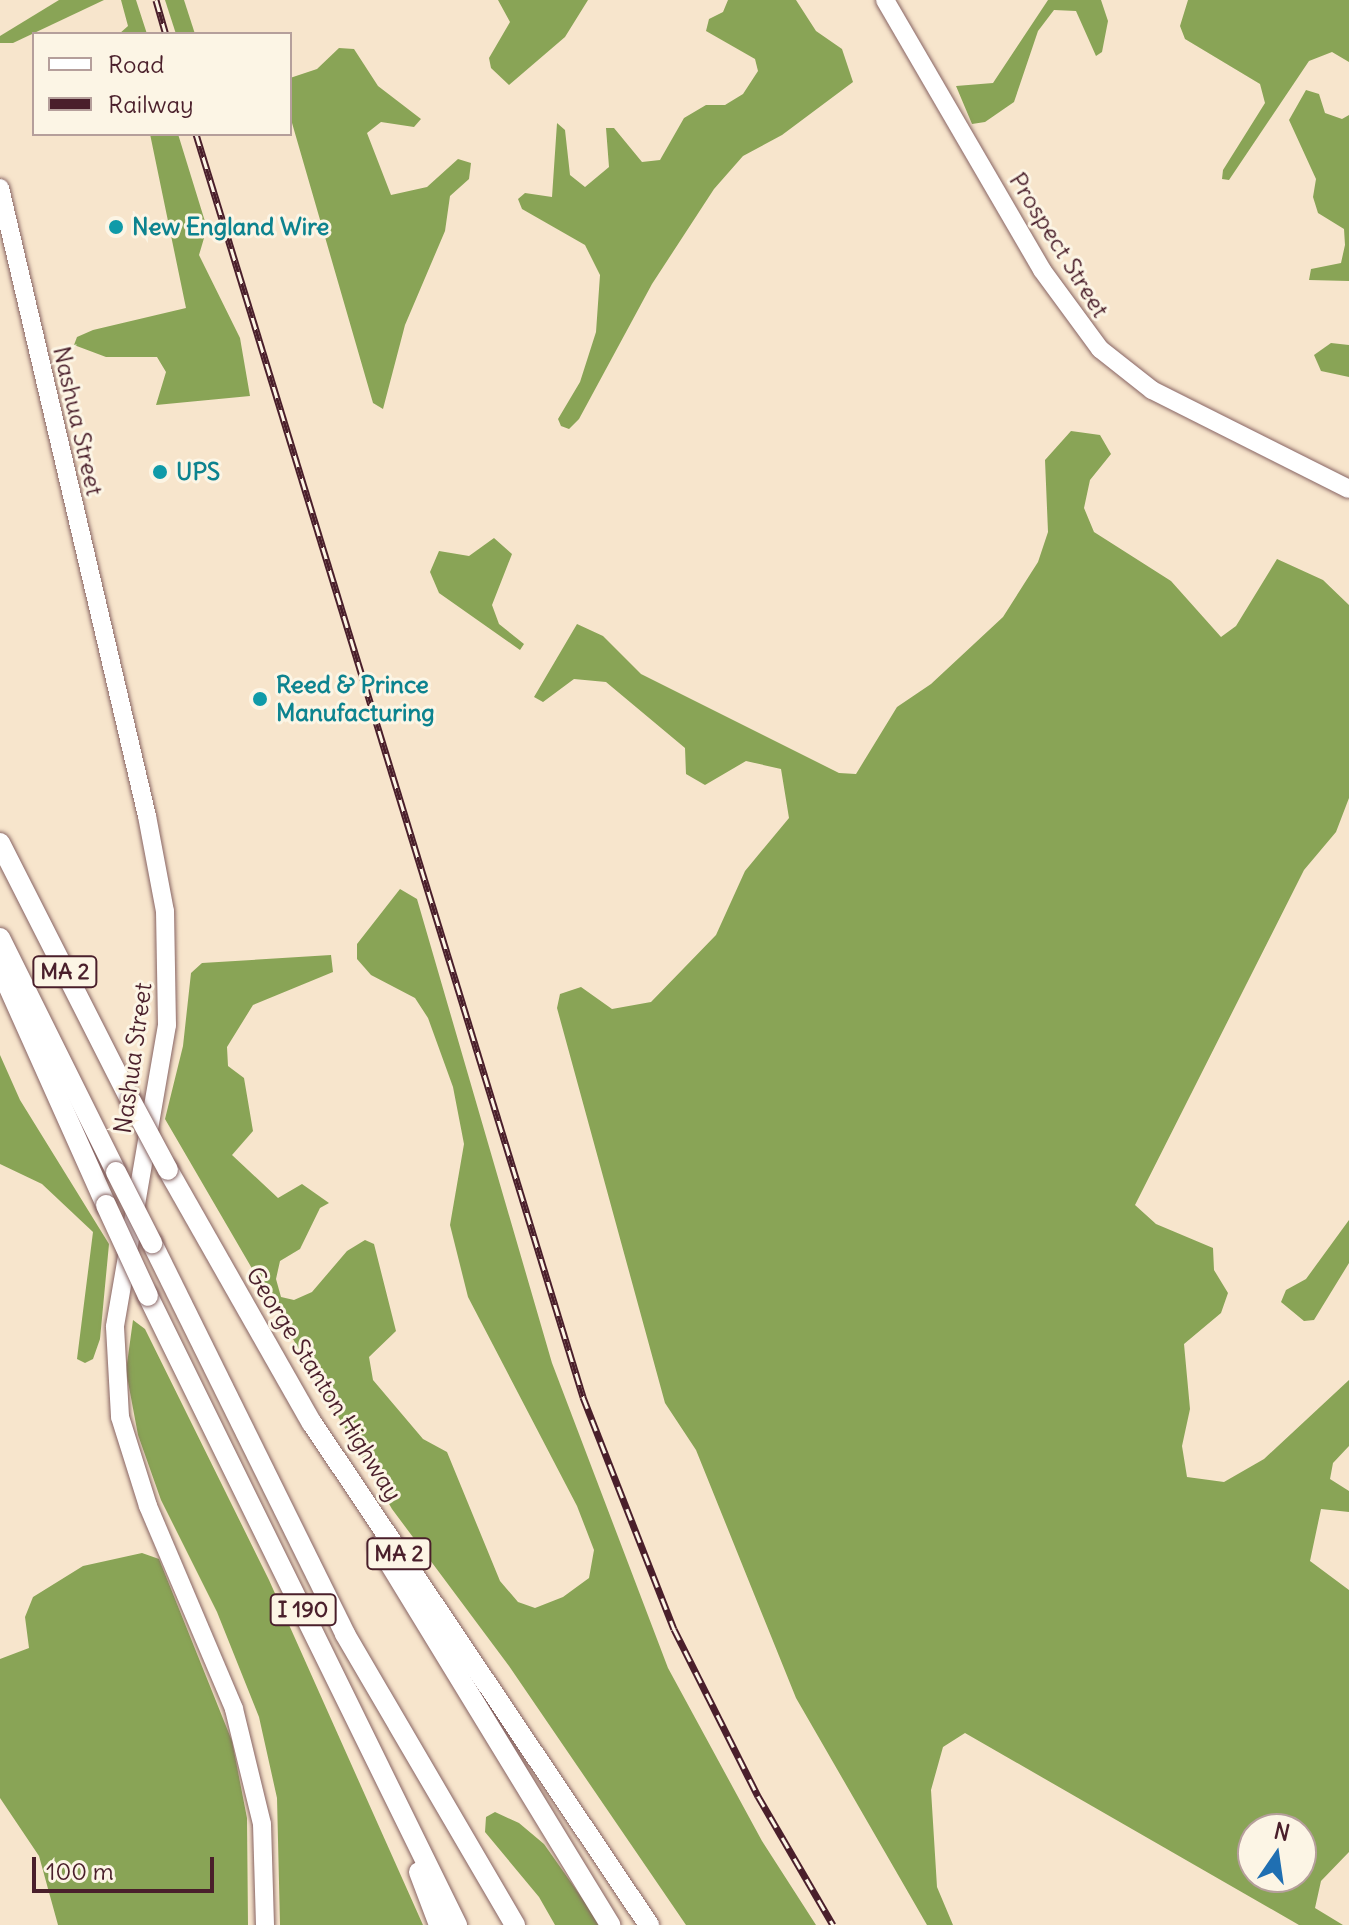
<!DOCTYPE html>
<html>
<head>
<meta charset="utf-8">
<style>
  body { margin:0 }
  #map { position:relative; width:1349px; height:1925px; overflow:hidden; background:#f7e5cc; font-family:Delius,sans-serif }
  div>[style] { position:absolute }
  .forest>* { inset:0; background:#89a456 }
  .roads { filter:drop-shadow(0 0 2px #876463) drop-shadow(0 0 2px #876463) }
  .major>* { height:18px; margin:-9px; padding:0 9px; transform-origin:9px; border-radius:9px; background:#fff }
  .highway>* { height:20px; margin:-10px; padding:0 10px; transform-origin:10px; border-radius:10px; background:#fff }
  .rail>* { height:7px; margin-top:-3.5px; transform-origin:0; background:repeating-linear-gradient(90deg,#fcf5e5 0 12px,#4a1f2b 0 24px); box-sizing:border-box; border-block:2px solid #4a1f2b }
  .bridges { filter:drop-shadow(0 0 2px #876463) drop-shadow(0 0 2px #876463) }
  .highway-bridge>* { height:20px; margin:-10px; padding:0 10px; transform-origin:10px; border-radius:10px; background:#fff }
  .dots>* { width:22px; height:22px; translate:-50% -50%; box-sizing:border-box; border:4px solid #fcf5e5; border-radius:50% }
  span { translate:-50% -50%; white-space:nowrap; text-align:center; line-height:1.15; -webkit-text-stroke:6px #fcf5e5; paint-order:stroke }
  .shield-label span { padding:2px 6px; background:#fcf5e5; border:2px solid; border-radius:6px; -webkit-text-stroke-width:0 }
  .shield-label { font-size:22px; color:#4a1f2b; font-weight:700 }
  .culture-label { font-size:24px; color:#0d838f; font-weight:700 }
  .left { translate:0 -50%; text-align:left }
  .street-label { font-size:24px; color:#4a1f2b }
  .legend { position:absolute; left:32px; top:32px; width:260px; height:104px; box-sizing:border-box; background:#fcf5e5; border:2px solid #b59f9b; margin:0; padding:10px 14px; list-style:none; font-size:24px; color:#4a1f2b }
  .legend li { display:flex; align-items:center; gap:16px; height:40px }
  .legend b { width:40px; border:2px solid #b59f9b }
  .north { position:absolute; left:1237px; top:1813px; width:80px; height:80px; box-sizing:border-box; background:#fcf5e5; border:2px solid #b59f9b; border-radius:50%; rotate:13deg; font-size:22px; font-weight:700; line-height:32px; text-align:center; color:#4a1f2b }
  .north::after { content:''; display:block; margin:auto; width:28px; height:36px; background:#1f6fb2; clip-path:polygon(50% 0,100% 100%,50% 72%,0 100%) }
  .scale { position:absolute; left:32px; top:1857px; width:182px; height:36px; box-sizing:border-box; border:4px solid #4a1f2b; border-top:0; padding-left:10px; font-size:24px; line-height:28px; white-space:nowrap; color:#4a1f2b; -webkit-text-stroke:6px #fcf5e5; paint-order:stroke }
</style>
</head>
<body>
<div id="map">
  <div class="forest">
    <div style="clip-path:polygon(59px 0,104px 0,13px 43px,0 43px,0 36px)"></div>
    <div style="clip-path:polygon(121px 0,136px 0,147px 34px,119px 34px,128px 26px)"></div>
    <div style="clip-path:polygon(165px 0,184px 0,195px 34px,176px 34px)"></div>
    <div style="clip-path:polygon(498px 0,588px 0,565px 37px,509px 85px,491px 68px,489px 58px,510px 22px)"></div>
    <div style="clip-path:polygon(728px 0,796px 0,816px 31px,842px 49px,853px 82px,782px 135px,743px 156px,714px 189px,652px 284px,579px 419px,569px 429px,561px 426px,558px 419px,580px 382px,596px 332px,600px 275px,585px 245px,522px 209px,518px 199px,525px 193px,552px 197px,557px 123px,565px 130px,570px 175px,585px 187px,609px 167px,606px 128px,614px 128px,642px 162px,660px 160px,684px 118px,706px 105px,725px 105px,743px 94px,758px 71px,755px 59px,706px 31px,709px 19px,723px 12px)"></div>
    <div style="clip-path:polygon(1048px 0,1101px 0,1108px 21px,1102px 52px,1096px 56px,1076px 11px,1054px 10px,1038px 31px,1014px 102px,985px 122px,972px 124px,956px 86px,993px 83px)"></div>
    <div style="clip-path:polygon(1188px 0,1349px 0,1349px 62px,1332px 52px,1309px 61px,1229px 180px,1222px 179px,1223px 170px,1265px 103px,1260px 84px,1185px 39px,1180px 26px)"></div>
    <div style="clip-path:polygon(339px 48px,354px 49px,378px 86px,421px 119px,414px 127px,381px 122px,367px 133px,391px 195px,427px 187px,458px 159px,471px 163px,469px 179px,450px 196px,445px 231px,405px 325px,383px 409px,373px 403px,290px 116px,290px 78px,317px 69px)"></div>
    <div style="clip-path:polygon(1306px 90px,1319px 94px,1325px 113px,1342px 119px,1349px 115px,1349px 281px,1309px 280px,1311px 269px,1341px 263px,1345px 245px,1344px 229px,1318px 213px,1313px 197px,1316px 179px,1289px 120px)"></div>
    <div style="clip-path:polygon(150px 134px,178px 134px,207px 228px,199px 255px,240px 338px,250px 396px,156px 405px,166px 372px,157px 357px,106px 357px,74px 345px,77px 337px,93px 330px,186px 308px)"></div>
    <div style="clip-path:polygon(1331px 343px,1349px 345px,1349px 377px,1321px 371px,1314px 355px)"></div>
    <div style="clip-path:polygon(evenodd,1071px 431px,1100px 435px,1111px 454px,1090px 480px,1084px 508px,1094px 532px,1171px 581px,1221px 637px,1236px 626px,1277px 559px,1323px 580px,1349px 605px,1349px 798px,1336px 832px,1304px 870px,1135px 1205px,1156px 1224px,1213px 1248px,1214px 1270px,1228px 1293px,1221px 1313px,1184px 1344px,1190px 1409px,1182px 1446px,1187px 1477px,1224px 1482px,1264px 1459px,1349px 1380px,1349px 1446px,1333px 1463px,1330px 1479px,1349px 1491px,1349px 1512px,1321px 1509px,1310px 1561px,1349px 1590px,1349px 1852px,1321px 1881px,1315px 1908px,1343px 1925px,1299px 1925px,965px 1733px,943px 1747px,931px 1790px,937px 1887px,953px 1925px,927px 1925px,796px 1698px,696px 1450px,665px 1403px,557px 1008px,560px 994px,581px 987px,612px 1009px,651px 1002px,716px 935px,745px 871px,789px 818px,781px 769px,746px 761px,705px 785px,686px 774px,685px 748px,606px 682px,574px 679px,543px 702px,534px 697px,577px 624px,603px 636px,641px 674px,839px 773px,856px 774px,897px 707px,931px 684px,1003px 617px,1038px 562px,1048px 532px,1045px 460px,1071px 431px,1253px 1829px,1301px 1829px,1301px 1877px,1253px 1877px,1253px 1829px)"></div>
    <div style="clip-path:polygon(494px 538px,512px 554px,492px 605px,499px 624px,524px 644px,520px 650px,439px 593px,430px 572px,439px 551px,469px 556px)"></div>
    <div style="clip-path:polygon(400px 889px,417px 899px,552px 1363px,668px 1668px,762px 1841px,816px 1925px,686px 1925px,509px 1666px,392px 1509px,165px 1119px,183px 1046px,191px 973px,202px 963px,331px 955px,333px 972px,253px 1005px,227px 1047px,228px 1066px,244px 1078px,253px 1131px,232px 1155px,278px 1198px,302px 1184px,329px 1203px,320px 1208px,300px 1249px,280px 1261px,276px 1279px,281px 1297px,294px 1300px,312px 1292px,347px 1251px,365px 1240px,374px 1244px,396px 1331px,369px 1357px,373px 1380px,423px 1439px,447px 1452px,500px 1581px,518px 1602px,535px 1608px,563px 1597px,589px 1578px,594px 1550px,577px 1506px,468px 1297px,450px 1225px,464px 1144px,453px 1087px,428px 1018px,415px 998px,371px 975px,357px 959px,357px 944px)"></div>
    <div style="clip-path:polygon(0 1055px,20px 1100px,109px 1244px,100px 1339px,93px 1359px,85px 1363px,77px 1359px,93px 1232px,42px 1184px,0 1164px)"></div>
    <div style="clip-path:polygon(1349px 1220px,1349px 1263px,1314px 1320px,1304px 1321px,1281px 1302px,1286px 1290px,1306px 1279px)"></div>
    <div style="clip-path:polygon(133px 1320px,145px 1329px,269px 1580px,423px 1925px,280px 1925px,277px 1798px,259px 1717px,217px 1612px,161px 1500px,138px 1435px,126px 1371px)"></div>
    <div style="clip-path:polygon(142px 1553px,159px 1559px,232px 1741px,247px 1818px,248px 1925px,58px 1925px,39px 1856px,0 1798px,0 1659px,29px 1648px,25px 1617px,33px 1597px,83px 1566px)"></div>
    <div style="clip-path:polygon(495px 1812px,519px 1823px,544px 1844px,601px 1925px,555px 1925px,539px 1897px,485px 1832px,486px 1817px)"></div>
  </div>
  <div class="roads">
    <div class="major">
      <div style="left:885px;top:0;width:312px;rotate:59.8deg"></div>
      <div style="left:1042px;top:270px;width:98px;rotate:53.7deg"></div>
      <div style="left:1100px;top:349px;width:66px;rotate:38.3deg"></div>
      <div style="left:1152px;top:390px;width:220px;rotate:26.7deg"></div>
      <div style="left:0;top:188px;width:645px;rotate:76.83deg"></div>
      <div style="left:147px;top:816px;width:97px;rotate:79.3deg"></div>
      <div style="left:165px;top:911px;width:114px;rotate:89deg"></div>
      <div style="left:167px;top:1025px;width:306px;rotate:99.8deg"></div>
      <div style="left:115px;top:1327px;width:90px;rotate:86.8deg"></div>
      <div style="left:120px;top:1417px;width:93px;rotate:72.5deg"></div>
      <div style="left:148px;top:1506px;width:220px;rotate:67deg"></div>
      <div style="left:234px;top:1709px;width:118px;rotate:76.3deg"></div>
      <div style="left:262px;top:1824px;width:101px;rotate:88.3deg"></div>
    </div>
    <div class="highway">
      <div style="left:0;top:843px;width:289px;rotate:63.1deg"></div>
      <div style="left:0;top:938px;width:261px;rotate:63.6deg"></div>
      <div style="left:0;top:968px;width:260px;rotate:65.9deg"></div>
      <div style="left:168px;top:1170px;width:291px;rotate:60.4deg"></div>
      <div style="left:312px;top:1423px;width:605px;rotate:56.13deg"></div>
      <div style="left:152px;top:1243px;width:436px;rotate:63.7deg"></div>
      <div style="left:345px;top:1634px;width:337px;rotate:59.7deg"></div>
      <div style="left:148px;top:1296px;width:701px;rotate:63.84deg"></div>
      <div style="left:379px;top:1546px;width:444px;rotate:58.6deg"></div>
      <div style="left:419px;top:1872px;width:57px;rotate:69.3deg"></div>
    </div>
  </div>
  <div class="rail">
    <div style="left:156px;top:0;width:35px;rotate:74deg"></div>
    <div style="left:196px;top:134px;width:1321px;rotate:72.96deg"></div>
    <div style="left:583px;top:1397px;width:249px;rotate:68.6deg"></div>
    <div style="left:674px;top:1629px;width:187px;rotate:63.3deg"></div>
    <div style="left:758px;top:1796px;width:149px;rotate:59.8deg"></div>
  </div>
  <div class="bridges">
    <div class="highway-bridge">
      <div style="left:131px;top:1101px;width:78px;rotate:61.8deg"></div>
      <div style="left:116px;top:1172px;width:80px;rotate:63.1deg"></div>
      <div style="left:106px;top:1205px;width:100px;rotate:65.2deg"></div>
    </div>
  </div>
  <div class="dots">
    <div style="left:116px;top:227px;background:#0f9aa8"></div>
    <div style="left:160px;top:472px;background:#0f9aa8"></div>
    <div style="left:260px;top:699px;background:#0f9aa8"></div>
  </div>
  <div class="shield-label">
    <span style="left:65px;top:972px">MA 2</span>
    <span style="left:399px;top:1554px">MA 2</span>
    <span style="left:303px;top:1610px">I 190</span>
  </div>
  <div class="culture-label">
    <span class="left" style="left:132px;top:227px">New England Wire</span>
    <span class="left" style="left:176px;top:472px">UPS</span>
    <span class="left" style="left:276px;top:699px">Reed &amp; Prince<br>Manufacturing</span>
  </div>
  <div class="street-label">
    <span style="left:1059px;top:245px;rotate:58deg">Prospect Street</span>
    <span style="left:78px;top:421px;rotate:77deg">Nashua Street</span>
    <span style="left:133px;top:1058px;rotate:-82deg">Nashua Street</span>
    <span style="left:324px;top:1384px;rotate:58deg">George Stanton Highway</span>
  </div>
  <ul class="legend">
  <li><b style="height:10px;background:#fff"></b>Road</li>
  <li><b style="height:10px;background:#4a1f2b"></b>Railway</li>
  </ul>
  <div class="north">N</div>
  <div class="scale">100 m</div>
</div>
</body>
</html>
